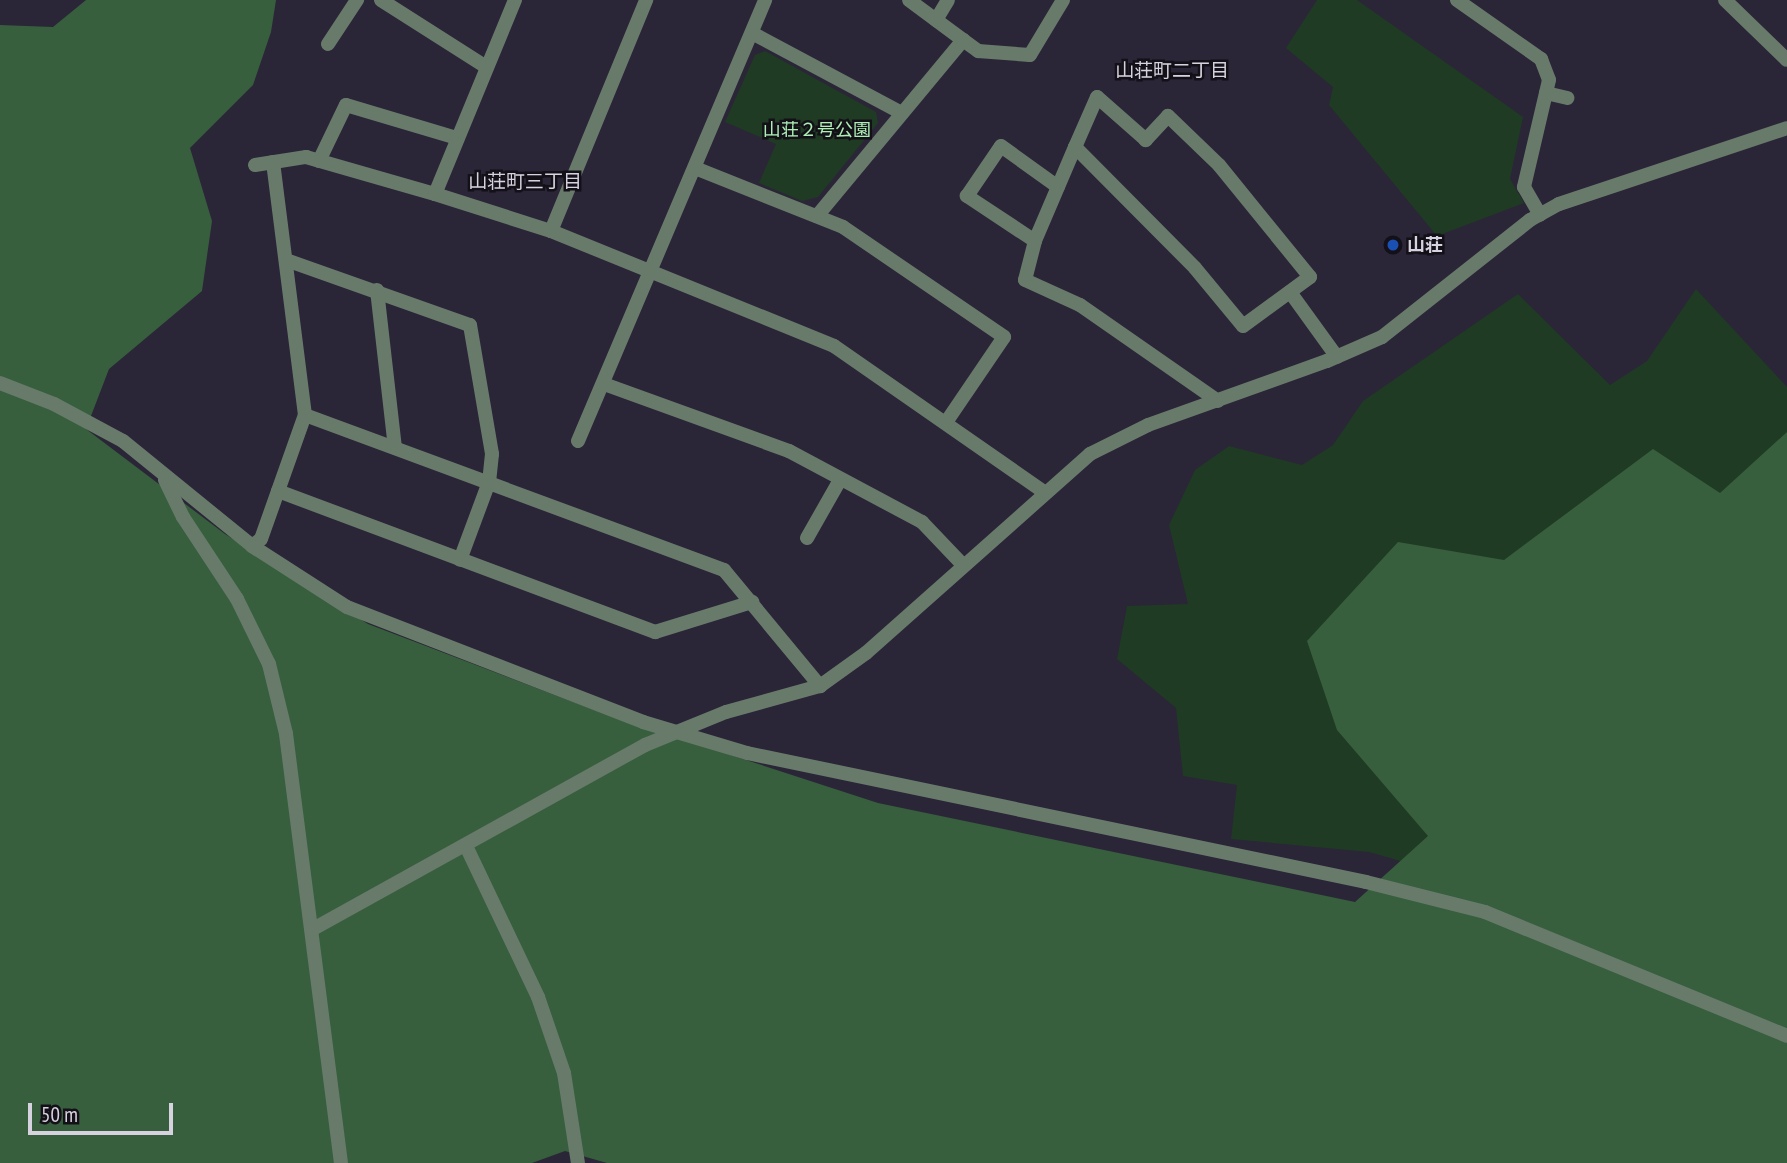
<!DOCTYPE html>
<html>
<head>
<meta charset="utf-8">
<style>
  body { margin:0 }
  #map { position:relative; width:1787px; height:1163px; overflow:hidden; background:#2b2538; font-family:"PT Sans Narrow","Noto Sans JP",sans-serif }
  div>[style] { position:absolute }
  .green>* { inset:0; background:#203b24 }
  .forest>* { inset:0; background:#375f3d }
  .minor>* { height:14px; margin:-7px; padding:0 7px; transform-origin:7px; border-radius:7px; background:#687b6b }
  .tertiary>* { height:14px; margin:-7px; padding:0 7px; transform-origin:7px; border-radius:7px; background:#687b6b }
  .dots>* { width:19px; height:19px; translate:-50% -50%; box-sizing:border-box; border:4px solid #131018; border-radius:50% }
  span { translate:-50% -50%; white-space:nowrap; text-align:center; line-height:1.15; -webkit-text-stroke:5px #131018; paint-order:stroke }
  .park-label { font-size:18px; color:#adefb5 }
  .poi-label { font-size:18px; color:#d6d2df; font-weight:700 }
  .left { translate:0 -50%; text-align:left }
  .neighbourhood-label { font-size:19px; color:#d6d2df }
  .scale { position:absolute; left:28px; top:1103px; width:145px; height:32px; box-sizing:border-box; border:4px solid #d6d2df; border-top:0; padding-left:9px; font-size:21px; line-height:24px; white-space:nowrap; color:#d6d2df; -webkit-text-stroke:5px #131018; paint-order:stroke }
</style>
</head>
<body>
<div id="map">
  <div class="green">
    <div style="clip-path:polygon(1317px 0,1357px 0,1523px 117px,1510px 179px,1524px 203px,1437px 236px,1329px 105px,1333px 87px,1286px 48px)"></div>
    <div style="clip-path:polygon(765px 51px,876px 112px,878px 123px,818px 197px,802px 201px,759px 183px,776px 144px,725px 122px,755px 55px)"></div>
    <div style="clip-path:polygon(1696px 289px,1787px 387px,1787px 1001px,1519px 895px,1369px 852px,1231px 839px,1237px 785px,1183px 776px,1176px 708px,1117px 659px,1127px 606px,1188px 604px,1169px 525px,1195px 470px,1229px 446px,1302px 465px,1333px 445px,1363px 401px,1518px 294px,1610px 385px,1647px 361px)"></div>
  </div>
  <div class="forest">
    <div style="clip-path:polygon(86px 0,276px 0,271px 32px,253px 85px,190px 148px,212px 221px,202px 291px,109px 369px,86px 429px,225px 534px,368px 624px,602px 713px,878px 803px,1355px 902px,1428px 836px,1337px 730px,1307px 641px,1398px 542px,1504px 560px,1653px 449px,1720px 493px,1787px 432px,1787px 1163px,607px 1163px,565px 1151px,532px 1163px,0 1163px,0 25px,53px 27px)"></div>
  </div>
  <div class="minor">
    <div style="left:381px;top:0;width:125px;rotate:32.5deg"></div>
    <div style="left:1457px;top:0;width:103px;rotate:35.1deg"></div>
    <div style="left:1541px;top:59px;width:22px;rotate:69deg"></div>
    <div style="left:1549px;top:80px;width:110px;rotate:103.2deg"></div>
    <div style="left:1524px;top:187px;width:32px;rotate:60deg"></div>
    <div style="left:1725px;top:0;width:86px;rotate:44.1deg"></div>
    <div style="left:936px;top:20px;width:23px;rotate:-59deg"></div>
    <div style="left:752px;top:33px;width:170px;rotate:28.1deg"></div>
    <div style="left:963px;top:40px;width:19px;rotate:36deg"></div>
    <div style="left:978px;top:51px;width:52px;rotate:4.4deg"></div>
    <div style="left:1030px;top:55px;width:64px;rotate:-59deg"></div>
    <div style="left:328px;top:44px;width:53px;rotate:-56.6deg"></div>
    <div style="left:1546px;top:93px;width:22px;rotate:13deg"></div>
    <div style="left:1075px;top:147px;width:170px;rotate:45.2deg"></div>
    <div style="left:1195px;top:268px;width:75px;rotate:50.4deg"></div>
    <div style="left:1243px;top:326px;width:83px;rotate:-36.2deg"></div>
    <div style="left:1310px;top:277px;width:144px;rotate:-129.1deg"></div>
    <div style="left:1219px;top:165px;width:71px;rotate:-136.1deg"></div>
    <div style="left:1168px;top:116px;width:33px;rotate:133deg"></div>
    <div style="left:1146px;top:140px;width:65px;rotate:-138.7deg"></div>
    <div style="left:1097px;top:97px;width:55px;rotate:113.7deg"></div>
    <div style="left:1075px;top:147px;width:102px;rotate:113.1deg"></div>
    <div style="left:1035px;top:241px;width:40px;rotate:104.4deg"></div>
    <div style="left:1025px;top:280px;width:60px;rotate:24.4deg"></div>
    <div style="left:1080px;top:305px;width:168px;rotate:34.8deg"></div>
    <div style="left:319px;top:161px;width:62px;rotate:-64.3deg"></div>
    <div style="left:346px;top:105px;width:116px;rotate:16.6deg"></div>
    <div style="left:273px;top:162px;width:255px;rotate:82.8deg"></div>
    <div style="left:255px;top:165px;width:52px;rotate:-8.9deg"></div>
    <div style="left:306px;top:157px;width:134px;rotate:16deg"></div>
    <div style="left:435px;top:194px;width:122px;rotate:17.7deg"></div>
    <div style="left:551px;top:231px;width:305px;rotate:22.1deg"></div>
    <div style="left:834px;top:346px;width:254px;rotate:34.8deg"></div>
    <div style="left:695px;top:168px;width:159px;rotate:21.7deg"></div>
    <div style="left:843px;top:227px;width:195px;rotate:34.3deg"></div>
    <div style="left:1004px;top:337px;width:102px;rotate:124.2deg"></div>
    <div style="left:435px;top:194px;width:210px;rotate:-67.6deg"></div>
    <div style="left:817px;top:216px;width:229px;rotate:-50.3deg"></div>
    <div style="left:963px;top:40px;width:67px;rotate:-143.5deg"></div>
    <div style="left:551px;top:231px;width:250px;rotate:-67.6deg"></div>
    <div style="left:1035px;top:241px;width:82px;rotate:-146.5deg"></div>
    <div style="left:967px;top:196px;width:60px;rotate:-55.8deg"></div>
    <div style="left:1001px;top:146px;width:70px;rotate:35.7deg"></div>
    <div style="left:286px;top:260px;width:195px;rotate:19.5deg"></div>
    <div style="left:470px;top:325px;width:131px;rotate:80.3deg"></div>
    <div style="left:492px;top:454px;width:28px;rotate:96deg"></div>
    <div style="left:489px;top:482px;width:83px;rotate:110.4deg"></div>
    <div style="left:377px;top:290px;width:158px;rotate:83.5deg"></div>
    <div style="left:1290px;top:292px;width:80px;rotate:54.1deg"></div>
    <div style="left:604px;top:384px;width:197px;rotate:19.9deg"></div>
    <div style="left:789px;top:451px;width:151px;rotate:28.1deg"></div>
    <div style="left:922px;top:522px;width:58px;rotate:46.4deg"></div>
    <div style="left:578px;top:441px;width:479px;rotate:-67deg"></div>
    <div style="left:278px;top:491px;width:403px;rotate:20.5deg"></div>
    <div style="left:655px;top:632px;width:102px;rotate:-17.2deg"></div>
    <div style="left:807px;top:538px;width:67px;rotate:-60.4deg"></div>
    <div style="left:252px;top:546px;width:11px;rotate:-38deg"></div>
    <div style="left:261px;top:539px;width:132px;rotate:-70.5deg"></div>
    <div style="left:305px;top:415px;width:447px;rotate:20.3deg"></div>
    <div style="left:724px;top:570px;width:151px;rotate:50.4deg"></div>
    <div style="left:466px;top:846px;width:167px;rotate:64.5deg"></div>
    <div style="left:538px;top:997px;width:80px;rotate:71.1deg"></div>
    <div style="left:564px;top:1073px;width:91px;rotate:81.2deg"></div>
  </div>
  <div class="tertiary">
    <div style="left:0;top:383px;width:58px;rotate:21.3deg"></div>
    <div style="left:54px;top:404px;width:78px;rotate:28.2deg"></div>
    <div style="left:123px;top:441px;width:166px;rotate:39.1deg"></div>
    <div style="left:252px;top:546px;width:113px;rotate:32.7deg"></div>
    <div style="left:347px;top:607px;width:318px;rotate:21.2deg"></div>
    <div style="left:643px;top:722px;width:109px;rotate:16.6deg"></div>
    <div style="left:747px;top:753px;width:632px;rotate:11.77deg"></div>
    <div style="left:1366px;top:882px;width:123px;rotate:14.1deg"></div>
    <div style="left:1485px;top:912px;width:326px;rotate:22.3deg"></div>
    <div style="left:165px;top:480px;width:41px;rotate:64.1deg"></div>
    <div style="left:183px;top:517px;width:98px;rotate:56.6deg"></div>
    <div style="left:237px;top:599px;width:72px;rotate:63.8deg"></div>
    <div style="left:269px;top:664px;width:72px;rotate:76.3deg"></div>
    <div style="left:286px;top:734px;width:433px;rotate:82.7deg"></div>
    <div style="left:313px;top:929px;width:380px;rotate:-29deg"></div>
    <div style="left:645px;top:745px;width:87px;rotate:-22.2deg"></div>
    <div style="left:726px;top:712px;width:98px;rotate:-15.5deg"></div>
    <div style="left:820px;top:686px;width:57px;rotate:-35.7deg"></div>
    <div style="left:866px;top:653px;width:300px;rotate:-41.6deg"></div>
    <div style="left:1090px;top:454px;width:65px;rotate:-26.6deg"></div>
    <div style="left:1148px;top:425px;width:190px;rotate:-19.7deg"></div>
    <div style="left:1327px;top:361px;width:60px;rotate:-23.6deg"></div>
    <div style="left:1382px;top:337px;width:189px;rotate:-38.3deg"></div>
    <div style="left:1530px;top:220px;width:33px;rotate:-29deg"></div>
    <div style="left:1559px;top:204px;width:240px;rotate:-18.4deg"></div>
  </div>
  <div class="dots">
    <div style="left:1393px;top:245px;background:#1a4fb4"></div>
  </div>
  <div class="park-label">
    <span style="left:817px;top:130px">山荘２号公園</span>
  </div>
  <div class="poi-label">
    <span class="left" style="left:1407px;top:245px">山荘</span>
  </div>
  <div class="neighbourhood-label">
    <span style="left:1172px;top:71px">山荘町二丁目</span>
    <span style="left:525px;top:182px">山荘町三丁目</span>
  </div>
  <div class="scale">50 m</div>
</div>
</body>
</html>
